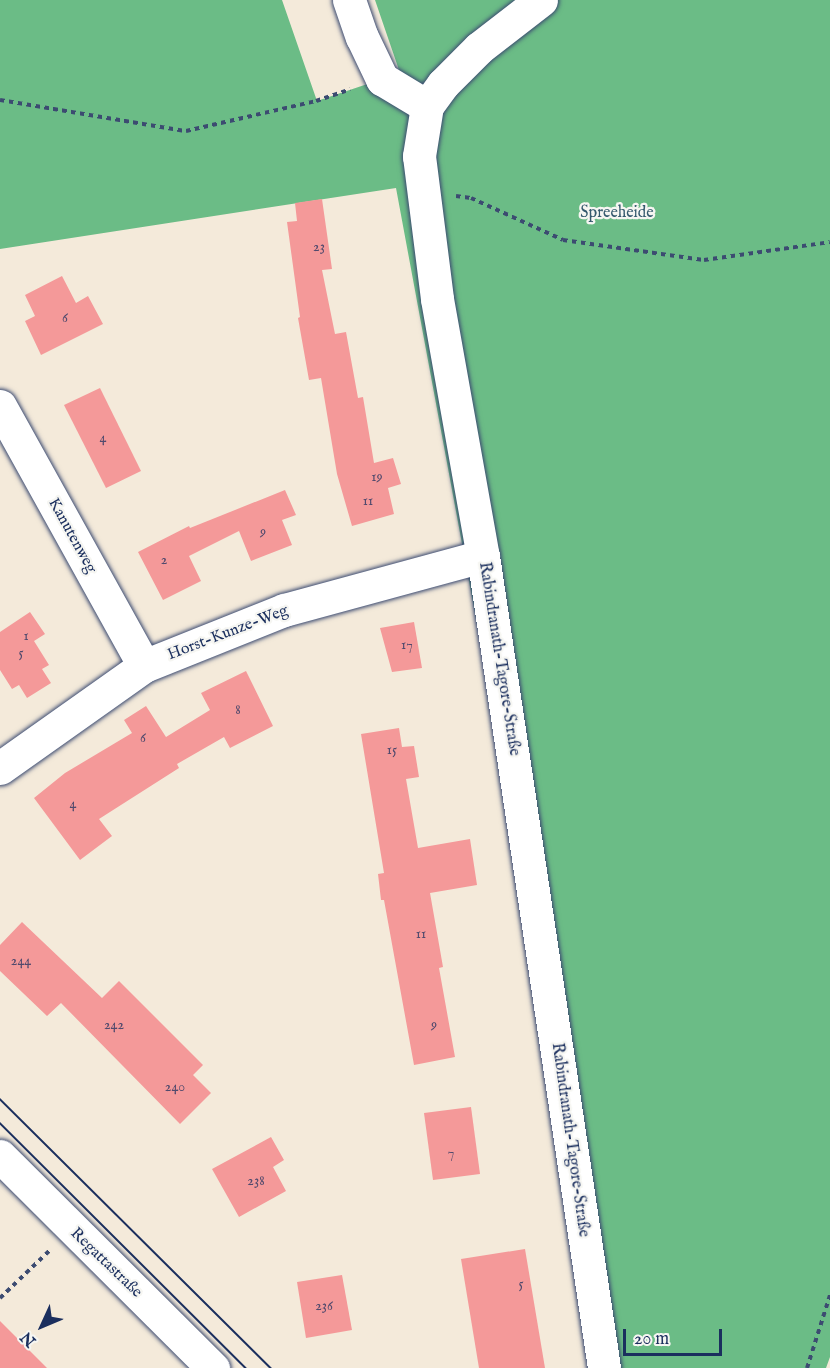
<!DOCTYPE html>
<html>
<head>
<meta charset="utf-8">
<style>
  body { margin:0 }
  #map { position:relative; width:830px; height:1368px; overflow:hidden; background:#f4eada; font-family:"IM FELL English",serif }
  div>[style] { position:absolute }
  .forest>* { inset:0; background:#6bbc86 }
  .building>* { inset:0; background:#f49999 }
  .path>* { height:4px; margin-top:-2px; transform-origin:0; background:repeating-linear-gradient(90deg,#3c4b71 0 4.5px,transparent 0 9px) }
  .roads { filter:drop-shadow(0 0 2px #3c4b71) drop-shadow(0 0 2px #3c4b71) }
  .minor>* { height:33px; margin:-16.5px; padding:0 16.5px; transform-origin:16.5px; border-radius:16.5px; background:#fff }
  .tram>* { height:1.5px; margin:-0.75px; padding:0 0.75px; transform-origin:0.75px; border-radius:0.75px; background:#1b2f5e }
  span { translate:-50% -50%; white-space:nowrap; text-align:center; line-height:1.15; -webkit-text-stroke:4.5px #f6f6f2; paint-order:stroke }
  .number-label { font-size:14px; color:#514a6d }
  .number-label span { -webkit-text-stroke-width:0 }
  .park-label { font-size:16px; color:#355a6e }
  .street-label { font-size:16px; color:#1b2f5e }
  .north { position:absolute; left:12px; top:1296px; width:60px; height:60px; -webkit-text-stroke:4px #f6f6f2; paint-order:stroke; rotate:226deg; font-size:16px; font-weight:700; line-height:24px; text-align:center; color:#1b2f5e }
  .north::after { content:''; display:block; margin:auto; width:21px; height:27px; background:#1b2f5e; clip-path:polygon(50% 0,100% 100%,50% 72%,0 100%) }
  .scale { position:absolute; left:623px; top:1329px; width:99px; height:27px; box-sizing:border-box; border:3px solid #1b2f5e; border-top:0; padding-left:8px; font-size:18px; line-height:21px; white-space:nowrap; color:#1b2f5e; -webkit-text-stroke:4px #f6f6f2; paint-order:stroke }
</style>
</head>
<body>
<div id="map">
  <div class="forest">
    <div style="clip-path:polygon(0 0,282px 0,317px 101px,400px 73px,375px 0,830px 0,830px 1357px,826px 1368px,615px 1368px,396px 188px,0 249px)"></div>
  </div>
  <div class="building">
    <div style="clip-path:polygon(322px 199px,332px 269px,322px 270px,335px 334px,346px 332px,358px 398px,363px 397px,374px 463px,393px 458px,401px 484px,388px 488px,394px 514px,352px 526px,337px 474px,321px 378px,309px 380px,298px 318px,300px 317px,287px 222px,297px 221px,295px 203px)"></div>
    <div style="clip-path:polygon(62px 276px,76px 303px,88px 296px,103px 324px,41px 355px,25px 321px,35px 316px,25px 295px)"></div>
    <div style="clip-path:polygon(100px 388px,141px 471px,106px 488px,64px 405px)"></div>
    <div style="clip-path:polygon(285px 490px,296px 515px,282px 520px,292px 545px,251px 561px,239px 531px,189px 556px,201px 581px,163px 600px,138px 552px,189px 526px,190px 528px)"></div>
    <div style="clip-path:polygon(30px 612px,45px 634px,34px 641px,49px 665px,42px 669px,51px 683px,27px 698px,19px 685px,12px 689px,0 670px,0 632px)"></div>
    <div style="clip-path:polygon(414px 622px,422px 668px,392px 672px,380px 628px)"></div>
    <div style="clip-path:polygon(246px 671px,273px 726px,230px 748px,224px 737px,177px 764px,179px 768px,99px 819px,112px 836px,80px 860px,34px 798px,65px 773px,132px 733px,124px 720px,146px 706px,166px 737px,210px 710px,201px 693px)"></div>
    <div style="clip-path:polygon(399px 728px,402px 747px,414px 746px,419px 777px,406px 779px,418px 848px,470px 839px,477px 885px,430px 893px,443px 967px,439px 968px,455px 1057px,414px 1065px,384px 900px,381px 900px,378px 874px,384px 873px,361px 734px)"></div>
    <div style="clip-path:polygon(22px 922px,102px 998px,119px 981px,203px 1065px,193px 1075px,211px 1093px,180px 1124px,61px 1003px,47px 1016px,0 971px,0 945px)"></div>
    <div style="clip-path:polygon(471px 1107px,480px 1174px,433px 1180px,424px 1113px)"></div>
    <div style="clip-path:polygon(271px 1137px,284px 1160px,273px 1167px,286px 1191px,239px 1217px,212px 1169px)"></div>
    <div style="clip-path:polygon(525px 1249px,545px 1368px,479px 1368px,461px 1259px)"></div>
    <div style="clip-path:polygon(342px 1275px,352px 1330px,306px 1338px,297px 1282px)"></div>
    <div style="clip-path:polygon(0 1321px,47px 1368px,0 1368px)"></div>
  </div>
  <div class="path">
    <div style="left:0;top:100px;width:189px;rotate:9.5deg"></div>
    <div style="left:186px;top:131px;width:133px;rotate:-13deg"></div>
    <div style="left:316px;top:101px;width:36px;rotate:-19deg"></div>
    <div style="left:456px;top:196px;width:15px;rotate:8deg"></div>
    <div style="left:471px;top:198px;width:101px;rotate:24.5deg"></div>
    <div style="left:563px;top:240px;width:142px;rotate:8.1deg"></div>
    <div style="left:704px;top:260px;width:127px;rotate:-8.1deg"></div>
    <div style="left:0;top:1298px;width:68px;rotate:-43.8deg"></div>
    <div style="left:807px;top:1368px;width:77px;rotate:-72.5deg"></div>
  </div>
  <div class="roads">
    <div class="minor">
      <div style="left:349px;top:0;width:39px;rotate:71deg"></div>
      <div style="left:362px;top:37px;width:47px;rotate:64.5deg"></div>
      <div style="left:382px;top:79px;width:52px;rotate:31deg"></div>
      <div style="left:541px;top:0;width:78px;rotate:142.3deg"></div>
      <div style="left:479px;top:48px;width:51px;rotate:135deg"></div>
      <div style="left:443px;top:84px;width:27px;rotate:126deg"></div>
      <div style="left:427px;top:106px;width:51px;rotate:99.1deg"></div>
      <div style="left:419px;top:156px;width:144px;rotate:82.8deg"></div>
      <div style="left:437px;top:299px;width:261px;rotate:79.9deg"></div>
      <div style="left:483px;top:556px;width:821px;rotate:81.52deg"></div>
      <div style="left:0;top:406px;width:297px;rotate:61deg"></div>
      <div style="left:0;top:768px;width:176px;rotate:-35.3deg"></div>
      <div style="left:144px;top:666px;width:151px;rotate:-21.8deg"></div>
      <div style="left:284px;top:610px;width:206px;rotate:-15.2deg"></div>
      <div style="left:0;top:1156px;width:301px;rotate:44.9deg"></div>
    </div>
  </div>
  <div class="tram">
    <div style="left:0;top:1099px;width:382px;rotate:44.8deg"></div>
    <div style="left:0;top:1123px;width:347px;rotate:44.9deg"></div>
  </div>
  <div class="number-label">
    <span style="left:319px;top:247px">23</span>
    <span style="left:65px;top:318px">6</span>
    <span style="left:103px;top:438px">4</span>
    <span style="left:377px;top:477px">19</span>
    <span style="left:368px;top:501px">11</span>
    <span style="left:263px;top:532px">9</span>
    <span style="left:164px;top:560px">2</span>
    <span style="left:26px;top:636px">1</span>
    <span style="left:407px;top:645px">17</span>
    <span style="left:21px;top:653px">5</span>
    <span style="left:238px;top:710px">8</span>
    <span style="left:143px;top:738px">6</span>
    <span style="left:392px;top:750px">15</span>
    <span style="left:73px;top:804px">4</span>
    <span style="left:421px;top:934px">11</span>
    <span style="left:21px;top:961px">244</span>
    <span style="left:114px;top:1025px">242</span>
    <span style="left:434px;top:1025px">9</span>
    <span style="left:175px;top:1087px">240</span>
    <span style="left:451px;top:1153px">7</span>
    <span style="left:256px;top:1181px">238</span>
    <span style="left:521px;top:1284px">5</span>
    <span style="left:324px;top:1306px">236</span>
  </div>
  <div class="park-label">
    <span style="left:617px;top:213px">Spreeheide</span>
  </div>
  <div class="street-label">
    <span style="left:72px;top:536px;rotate:61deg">Kanutenweg</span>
    <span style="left:228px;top:633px;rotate:-21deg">Horst-Kunze-Weg</span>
    <span style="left:499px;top:659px;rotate:81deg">Rabindranath-Tagore-Straße</span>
    <span style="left:570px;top:1140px;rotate:82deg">Rabindranath-Tagore-Straße</span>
    <span style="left:106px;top:1263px;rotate:44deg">Regattastraße</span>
  </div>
  <div class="north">N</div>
  <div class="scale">20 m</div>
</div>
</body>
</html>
